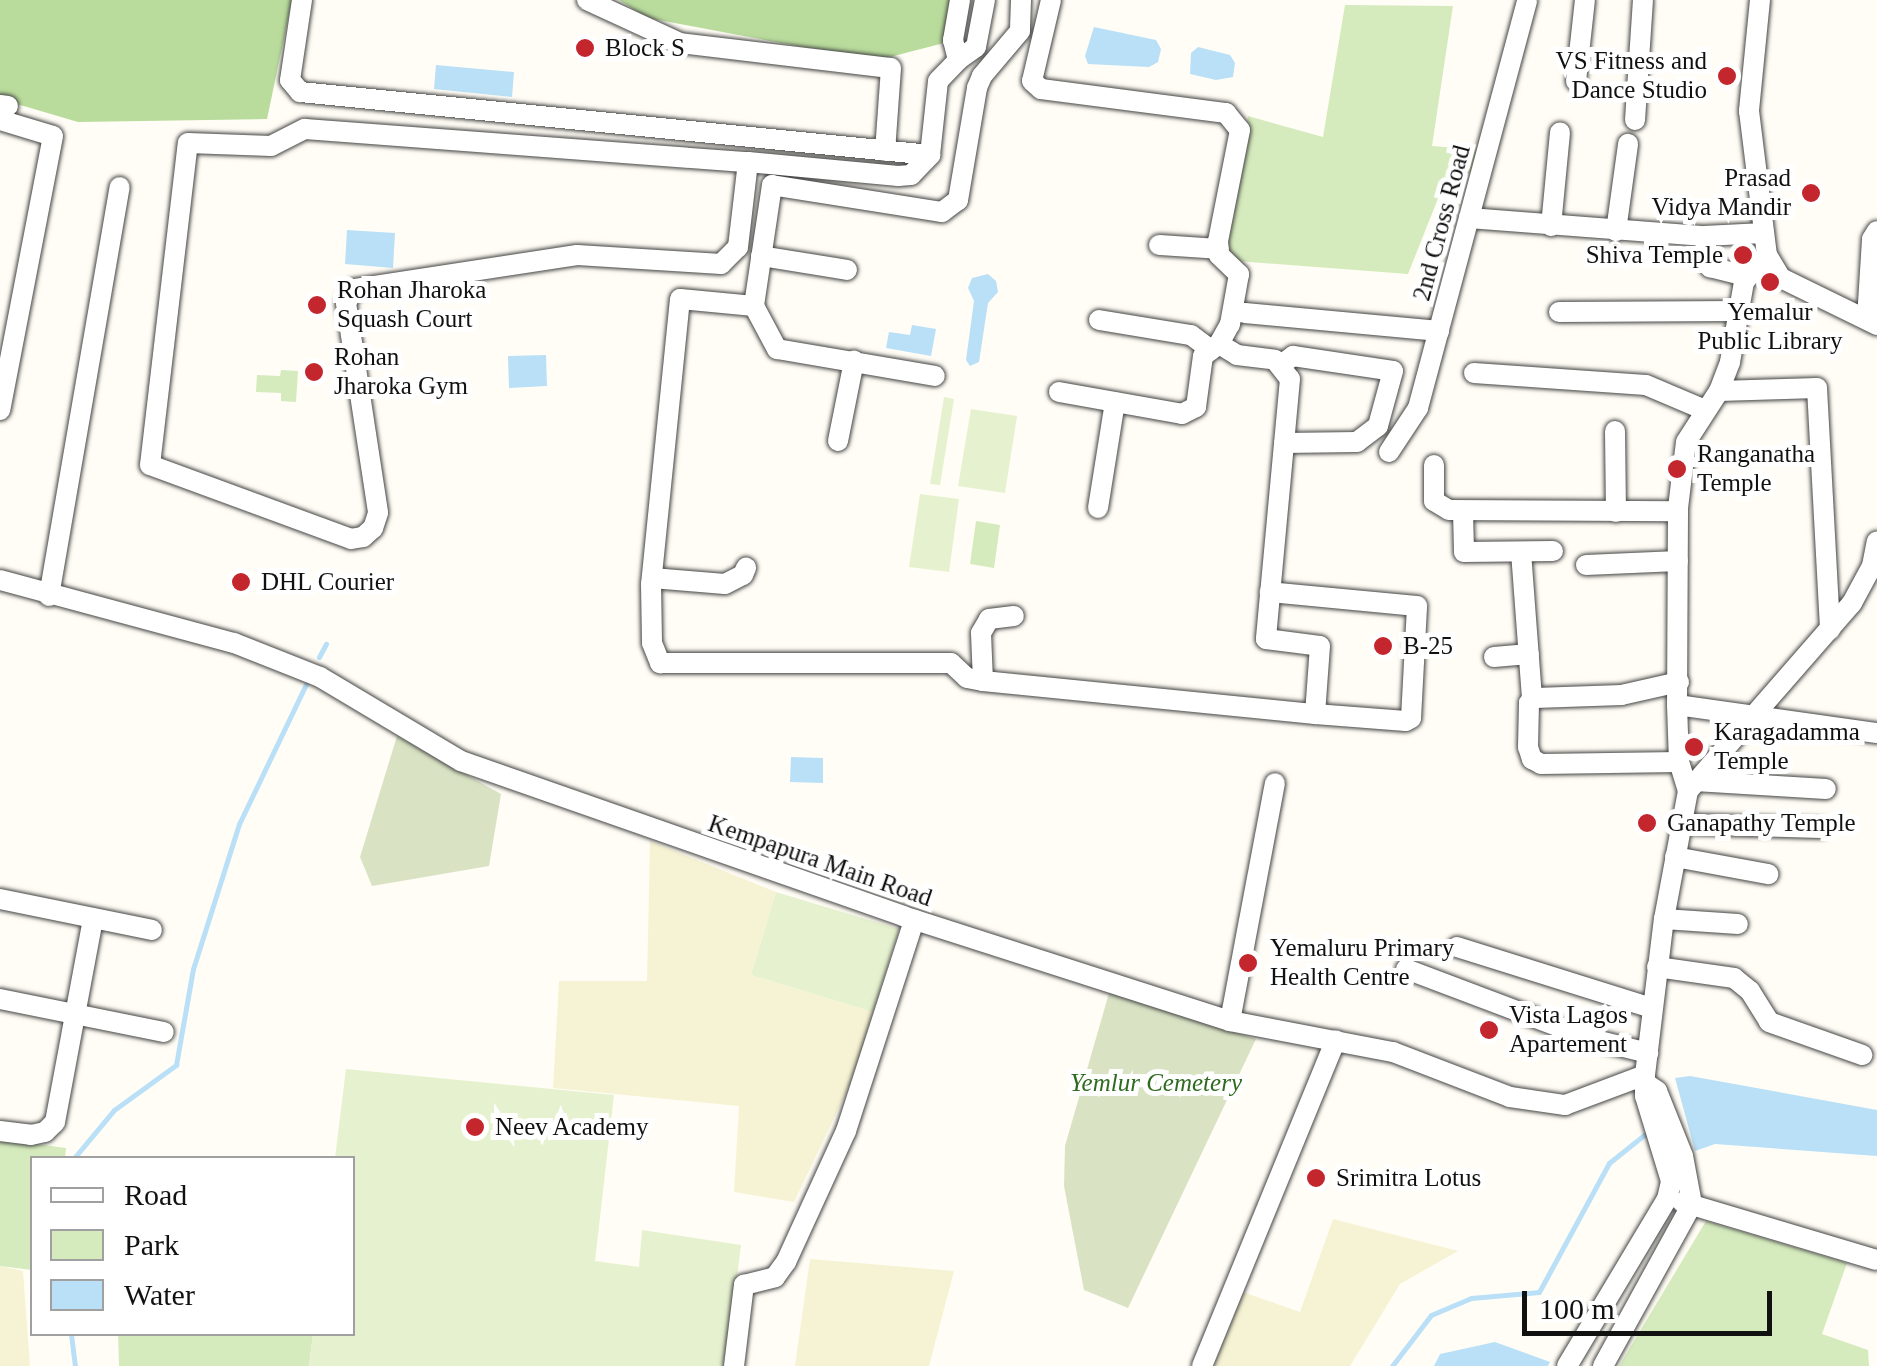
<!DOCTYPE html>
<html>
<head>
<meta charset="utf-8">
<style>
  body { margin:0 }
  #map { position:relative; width:1877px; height:1366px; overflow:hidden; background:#fffdf5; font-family:"Times New Roman",serif }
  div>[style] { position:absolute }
  .farmland>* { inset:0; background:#f6f3d4 }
  .green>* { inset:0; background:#d5ebbd }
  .forest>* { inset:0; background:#b9dc9c }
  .cemetery>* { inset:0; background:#d9e3c4 }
  .pitch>* { inset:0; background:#e6f2cf }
  .water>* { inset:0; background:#b9e0f7 }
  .stream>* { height:5px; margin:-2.5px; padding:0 2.5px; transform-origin:2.5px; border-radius:2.5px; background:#b9e0f7 }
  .roads { filter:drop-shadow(0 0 2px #444) drop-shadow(0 0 2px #444) }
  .minor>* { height:20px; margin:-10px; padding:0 10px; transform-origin:10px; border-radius:10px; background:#fff }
  .dots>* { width:28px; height:28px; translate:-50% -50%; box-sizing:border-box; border:5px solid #fff; border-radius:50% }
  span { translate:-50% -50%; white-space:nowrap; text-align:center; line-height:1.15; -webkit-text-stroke:10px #fff; paint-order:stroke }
  .poi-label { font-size:25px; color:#111 }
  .left { translate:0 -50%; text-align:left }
  .right { translate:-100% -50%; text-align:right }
  .street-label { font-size:25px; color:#111 }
  .park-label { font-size:25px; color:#2f6b1f; font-style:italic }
  .legend { position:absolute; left:30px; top:1156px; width:325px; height:180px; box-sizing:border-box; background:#fff; border:2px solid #a0a0a0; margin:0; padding:12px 18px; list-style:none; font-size:30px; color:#111 }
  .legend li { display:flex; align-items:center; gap:20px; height:50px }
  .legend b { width:50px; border:2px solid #a0a0a0 }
  .scale { position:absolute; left:1522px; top:1291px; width:250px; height:45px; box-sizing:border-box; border:5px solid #111; border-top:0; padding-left:12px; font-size:30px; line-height:35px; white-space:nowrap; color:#111; -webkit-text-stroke:8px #fff; paint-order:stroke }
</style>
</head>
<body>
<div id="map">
  <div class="farmland">
    <div style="clip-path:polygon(650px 841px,776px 892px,751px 975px,873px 1012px,855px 1074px,794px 1202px,734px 1192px,739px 1106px,553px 1088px,559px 981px,647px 981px)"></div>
    <div style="clip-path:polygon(1333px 1219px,1458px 1251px,1400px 1284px,1350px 1366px,1214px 1366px,1243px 1292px,1300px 1312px)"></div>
    <div style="clip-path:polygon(810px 1259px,954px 1271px,929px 1366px,795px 1366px)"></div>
    <div style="clip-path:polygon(0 1266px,23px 1271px,30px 1366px,0 1366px)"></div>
  </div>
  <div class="green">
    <div style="clip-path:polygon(1345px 5px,1453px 6px,1432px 146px,1481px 150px,1476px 168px,1441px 191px,1408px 274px,1224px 260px,1248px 116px,1323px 137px)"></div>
    <div style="clip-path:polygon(281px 370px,298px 371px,296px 402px,281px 401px,281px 393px,256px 392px,257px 375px,280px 376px)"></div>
    <div style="clip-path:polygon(976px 521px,1000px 525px,994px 568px,970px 564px)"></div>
    <div style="clip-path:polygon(0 1139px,66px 1148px,65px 1158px,32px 1158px,32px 1270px,0 1266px)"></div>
    <div style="clip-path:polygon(1706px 1221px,1847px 1263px,1822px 1334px,1868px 1350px,1869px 1366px,1619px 1366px)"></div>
    <div style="clip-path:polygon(118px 1334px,313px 1334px,309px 1366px,119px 1366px)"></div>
  </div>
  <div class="forest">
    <div style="clip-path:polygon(0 0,292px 0,267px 119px,78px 122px,0 99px)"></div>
    <div style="clip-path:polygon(619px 0,953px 0,944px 43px,886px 58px,808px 48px,648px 18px)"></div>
  </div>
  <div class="cemetery">
    <div style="clip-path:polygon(397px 736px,501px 794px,489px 866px,372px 886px,360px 857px)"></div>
    <div style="clip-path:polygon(1109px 993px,1256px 1039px,1128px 1308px,1084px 1290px,1064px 1186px,1065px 1146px)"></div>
  </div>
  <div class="pitch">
    <div style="clip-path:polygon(944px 397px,954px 399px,940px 485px,930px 484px)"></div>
    <div style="clip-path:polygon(971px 409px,1017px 416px,1005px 493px,958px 486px)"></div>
    <div style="clip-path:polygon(920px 494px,959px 499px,949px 572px,909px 567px)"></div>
    <div style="clip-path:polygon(776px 892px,899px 929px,873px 1012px,751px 975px)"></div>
    <div style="clip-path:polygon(346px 1069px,614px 1095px,595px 1261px,639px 1267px,642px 1230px,741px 1245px,726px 1366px,309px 1366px,313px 1334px,352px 1334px,352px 1158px,335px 1158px)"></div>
  </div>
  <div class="water">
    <div style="clip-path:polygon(1094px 27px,1156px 40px,1161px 49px,1158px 62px,1149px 67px,1088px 64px,1085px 56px)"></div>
    <div style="clip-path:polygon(1198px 47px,1230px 55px,1235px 63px,1233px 77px,1216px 80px,1190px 74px,1191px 53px)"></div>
    <div style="clip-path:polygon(436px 65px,514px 72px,512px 97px,434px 89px)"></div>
    <div style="clip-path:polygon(347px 230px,395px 233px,393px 268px,345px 264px)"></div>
    <div style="clip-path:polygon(988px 274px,996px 281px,998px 292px,988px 303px,979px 362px,970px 366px,966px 360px,974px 301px,968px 288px,972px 278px)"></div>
    <div style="clip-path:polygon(912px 325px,936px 329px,931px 356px,886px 348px,889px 332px,910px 335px)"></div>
    <div style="clip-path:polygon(546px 355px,547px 386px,509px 388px,508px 356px)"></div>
    <div style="clip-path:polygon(791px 757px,823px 758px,823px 783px,790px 782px)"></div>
    <div style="clip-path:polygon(1690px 1076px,1877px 1110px,1877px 1156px,1715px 1144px,1695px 1151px,1675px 1078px)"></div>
    <div style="clip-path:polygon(1495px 1342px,1550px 1362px,1548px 1366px,1434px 1366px,1440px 1354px)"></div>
  </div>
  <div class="stream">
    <div style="left:319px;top:657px;width:15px;rotate:-62deg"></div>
    <div style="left:74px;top:1158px;width:62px;rotate:-50.2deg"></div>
    <div style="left:114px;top:1110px;width:77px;rotate:-36deg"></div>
    <div style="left:176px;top:1065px;width:97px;rotate:-80deg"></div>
    <div style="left:193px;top:969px;width:152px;rotate:-72.4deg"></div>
    <div style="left:239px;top:824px;width:155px;rotate:-64.4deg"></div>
    <div style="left:71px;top:1334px;width:32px;rotate:83deg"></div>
    <div style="left:1392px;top:1366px;width:64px;rotate:-52.6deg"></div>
    <div style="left:1431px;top:1315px;width:43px;rotate:-23deg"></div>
    <div style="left:1471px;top:1298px;width:68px;rotate:-5deg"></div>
    <div style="left:1539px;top:1292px;width:147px;rotate:-61.5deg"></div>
    <div style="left:1609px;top:1163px;width:45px;rotate:-38.7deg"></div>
    <div style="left:1644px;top:1135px;width:9px;rotate:-13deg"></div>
  </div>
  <div class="roads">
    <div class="minor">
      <div style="left:302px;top:0;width:81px;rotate:98.5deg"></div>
      <div style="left:290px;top:80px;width:16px;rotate:50deg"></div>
      <div style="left:300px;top:92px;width:633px;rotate:5.71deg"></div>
      <div style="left:587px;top:0;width:102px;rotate:24.8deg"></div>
      <div style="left:680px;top:43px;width:212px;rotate:6.8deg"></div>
      <div style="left:891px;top:68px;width:83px;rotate:94.1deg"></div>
      <div style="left:960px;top:0;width:41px;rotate:99.9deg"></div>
      <div style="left:953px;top:40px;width:21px;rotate:76deg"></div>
      <div style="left:958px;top:60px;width:22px;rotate:-36deg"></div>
      <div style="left:976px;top:47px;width:48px;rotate:-79.2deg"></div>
      <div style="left:1021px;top:0;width:31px;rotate:92deg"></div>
      <div style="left:1020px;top:31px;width:59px;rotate:130.2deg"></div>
      <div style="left:982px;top:76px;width:13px;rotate:113deg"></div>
      <div style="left:977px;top:88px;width:114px;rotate:99.6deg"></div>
      <div style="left:958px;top:200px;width:20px;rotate:143deg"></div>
      <div style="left:942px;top:212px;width:172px;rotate:-171deg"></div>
      <div style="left:772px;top:185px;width:122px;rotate:98.5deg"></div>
      <div style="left:754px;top:306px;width:74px;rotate:-174.6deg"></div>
      <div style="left:680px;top:299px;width:286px;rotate:95.8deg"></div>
      <div style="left:651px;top:584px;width:59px;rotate:89deg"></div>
      <div style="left:652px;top:643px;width:22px;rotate:68deg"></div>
      <div style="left:660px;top:663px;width:291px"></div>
      <div style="left:951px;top:663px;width:22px;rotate:43deg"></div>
      <div style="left:967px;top:678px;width:16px;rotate:11deg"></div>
      <div style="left:983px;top:681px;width:334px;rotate:5.7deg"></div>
      <div style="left:1315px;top:714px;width:91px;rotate:4.4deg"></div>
      <div style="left:1406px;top:721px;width:6px;rotate:-31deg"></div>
      <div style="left:1411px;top:718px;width:112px;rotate:-86.9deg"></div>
      <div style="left:1417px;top:606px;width:148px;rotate:-174.6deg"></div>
      <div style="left:1051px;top:0;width:83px;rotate:103.2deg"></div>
      <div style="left:1032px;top:81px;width:12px;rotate:42deg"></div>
      <div style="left:1041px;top:89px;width:187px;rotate:7.4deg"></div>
      <div style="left:1226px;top:113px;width:22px;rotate:51deg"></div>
      <div style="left:1240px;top:130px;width:113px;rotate:101.2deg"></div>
      <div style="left:1218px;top:241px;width:14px;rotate:86deg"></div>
      <div style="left:1219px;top:255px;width:28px;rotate:44deg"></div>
      <div style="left:1239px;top:274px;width:51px;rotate:100.2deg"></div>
      <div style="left:1230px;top:324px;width:23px;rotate:119deg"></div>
      <div style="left:1219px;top:344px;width:21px;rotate:31deg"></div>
      <div style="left:1237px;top:355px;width:38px;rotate:7deg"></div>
      <div style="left:1275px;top:360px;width:24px;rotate:52deg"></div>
      <div style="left:1290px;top:379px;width:261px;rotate:95.3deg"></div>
      <div style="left:1266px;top:639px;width:54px;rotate:7.4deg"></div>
      <div style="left:1320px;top:646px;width:68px;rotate:94.2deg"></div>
      <div style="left:1760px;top:0;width:112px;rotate:95.7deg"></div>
      <div style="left:1749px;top:111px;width:145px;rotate:82.9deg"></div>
      <div style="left:1767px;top:255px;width:27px;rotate:59deg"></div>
      <div style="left:1781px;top:278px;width:107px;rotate:26.1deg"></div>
      <div style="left:1576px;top:81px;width:81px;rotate:-83.7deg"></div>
      <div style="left:0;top:105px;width:8px;rotate:7deg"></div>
      <div style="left:0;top:120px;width:55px;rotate:16.8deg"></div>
      <div style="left:53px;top:136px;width:279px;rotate:100.9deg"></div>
      <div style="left:1635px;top:120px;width:120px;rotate:-86.2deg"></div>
      <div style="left:748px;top:162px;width:86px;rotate:96.7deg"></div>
      <div style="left:738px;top:247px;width:24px;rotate:135deg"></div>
      <div style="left:721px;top:264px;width:144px;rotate:-176.4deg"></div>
      <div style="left:577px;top:255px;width:226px;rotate:171.3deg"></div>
      <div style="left:354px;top:289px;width:16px;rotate:120deg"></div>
      <div style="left:346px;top:303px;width:212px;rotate:81.3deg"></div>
      <div style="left:378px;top:513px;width:16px;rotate:108deg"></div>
      <div style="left:373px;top:528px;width:13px;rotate:138deg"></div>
      <div style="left:363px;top:537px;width:12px;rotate:171deg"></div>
      <div style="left:351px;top:539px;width:214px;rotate:-159.8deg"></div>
      <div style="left:150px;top:465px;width:324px;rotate:-83.3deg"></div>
      <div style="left:188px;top:143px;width:83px;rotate:2.1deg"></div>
      <div style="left:271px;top:146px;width:38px;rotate:-27deg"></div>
      <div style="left:305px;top:129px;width:444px;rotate:4.3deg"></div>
      <div style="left:748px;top:162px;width:151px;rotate:5.3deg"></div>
      <div style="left:898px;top:176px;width:13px;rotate:-4deg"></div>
      <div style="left:911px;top:175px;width:28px;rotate:-46deg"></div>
      <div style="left:930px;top:155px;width:74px;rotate:-83.8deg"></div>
      <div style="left:938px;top:81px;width:29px;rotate:-46deg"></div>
      <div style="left:1469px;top:218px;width:236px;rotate:4.4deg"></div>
      <div style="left:1704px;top:236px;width:60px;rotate:-2.9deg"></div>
      <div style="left:1551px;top:226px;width:94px;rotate:-84.5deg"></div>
      <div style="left:1616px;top:231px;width:88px;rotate:-82.1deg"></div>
      <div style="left:1704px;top:236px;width:32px;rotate:79deg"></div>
      <div style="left:1710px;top:267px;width:38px;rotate:14deg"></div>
      <div style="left:1159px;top:245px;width:60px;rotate:3.8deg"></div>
      <div style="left:761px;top:256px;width:87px;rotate:9.2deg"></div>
      <div style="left:754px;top:306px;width:49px;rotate:61.9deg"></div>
      <div style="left:777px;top:349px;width:160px;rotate:9.7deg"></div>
      <div style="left:1559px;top:312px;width:177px;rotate:-0.3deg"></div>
      <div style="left:1245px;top:313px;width:195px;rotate:5.3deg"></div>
      <div style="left:1867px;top:319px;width:80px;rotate:-86.4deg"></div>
      <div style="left:1872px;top:239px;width:9px;rotate:-58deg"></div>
      <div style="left:1099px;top:320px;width:93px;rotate:9.3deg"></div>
      <div style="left:1191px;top:335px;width:25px;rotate:37deg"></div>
      <div style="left:1282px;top:364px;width:14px;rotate:-36deg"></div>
      <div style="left:1293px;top:356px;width:101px;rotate:8.5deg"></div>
      <div style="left:1393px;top:371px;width:57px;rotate:105.3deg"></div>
      <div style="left:1378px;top:426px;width:26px;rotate:143deg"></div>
      <div style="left:1357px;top:442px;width:73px;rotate:179.2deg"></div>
      <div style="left:1474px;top:373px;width:172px;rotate:4deg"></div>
      <div style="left:1646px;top:385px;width:64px;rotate:23deg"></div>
      <div style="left:1719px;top:391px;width:98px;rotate:-1.8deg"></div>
      <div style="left:1817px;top:388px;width:242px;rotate:86.9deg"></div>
      <div style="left:1059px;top:392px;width:125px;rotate:10.1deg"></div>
      <div style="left:1182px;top:414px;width:16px;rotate:-27deg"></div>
      <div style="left:1196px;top:407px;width:51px;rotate:-82.2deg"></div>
      <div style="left:1203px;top:356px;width:20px;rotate:-37deg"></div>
      <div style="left:1615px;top:431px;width:81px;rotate:89.3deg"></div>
      <div style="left:838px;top:441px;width:82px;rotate:-78.7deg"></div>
      <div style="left:1389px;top:452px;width:53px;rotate:-56.6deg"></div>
      <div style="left:1418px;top:408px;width:422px;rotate:-75deg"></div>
      <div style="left:1434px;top:465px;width:36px;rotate:90deg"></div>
      <div style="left:1434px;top:501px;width:17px;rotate:31deg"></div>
      <div style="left:1449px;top:510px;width:229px;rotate:0.3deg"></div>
      <div style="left:1098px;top:508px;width:107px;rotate:-80.9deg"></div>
      <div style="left:1463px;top:511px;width:41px;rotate:88.6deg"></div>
      <div style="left:1464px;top:552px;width:89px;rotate:-0.6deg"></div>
      <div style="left:1521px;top:552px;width:148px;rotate:85.7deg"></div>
      <div style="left:1586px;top:565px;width:92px;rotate:-2.5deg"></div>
      <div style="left:652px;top:578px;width:73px;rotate:4.7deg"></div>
      <div style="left:725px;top:584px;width:20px;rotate:-27deg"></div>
      <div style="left:743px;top:575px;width:8px;rotate:-67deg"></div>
      <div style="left:0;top:580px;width:242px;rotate:15.1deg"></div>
      <div style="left:234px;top:643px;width:92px;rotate:21.6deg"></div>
      <div style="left:320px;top:677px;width:164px;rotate:30.8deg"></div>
      <div style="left:461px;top:761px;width:468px;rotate:19.3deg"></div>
      <div style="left:903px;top:916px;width:343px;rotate:17.8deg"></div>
      <div style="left:1230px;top:1021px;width:166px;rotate:10.8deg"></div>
      <div style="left:1393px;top:1052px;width:125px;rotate:21deg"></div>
      <div style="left:1510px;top:1097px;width:56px;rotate:8.3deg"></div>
      <div style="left:1565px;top:1105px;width:85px;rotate:-20.6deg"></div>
      <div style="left:49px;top:596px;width:415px;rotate:-80.2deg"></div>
      <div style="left:1494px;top:657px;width:35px;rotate:-5deg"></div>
      <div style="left:983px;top:681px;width:48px;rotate:-92.4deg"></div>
      <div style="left:981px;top:633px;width:16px;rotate:-60deg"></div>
      <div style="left:989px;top:619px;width:25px;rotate:-7deg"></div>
      <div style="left:1679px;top:682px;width:58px;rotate:167.2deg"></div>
      <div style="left:1622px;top:695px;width:87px;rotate:178deg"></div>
      <div style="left:1535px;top:698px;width:8px;rotate:140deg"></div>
      <div style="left:1529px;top:703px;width:44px;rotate:91.3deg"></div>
      <div style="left:1528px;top:747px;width:13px;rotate:72deg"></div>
      <div style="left:1532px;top:759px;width:10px;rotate:29deg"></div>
      <div style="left:1541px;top:764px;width:138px;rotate:-0.8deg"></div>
      <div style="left:1677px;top:705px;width:202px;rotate:8deg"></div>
      <div style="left:1695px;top:781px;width:131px;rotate:3.5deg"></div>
      <div style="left:1688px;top:791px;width:30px;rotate:-107deg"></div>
      <div style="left:1679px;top:762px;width:57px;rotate:-92deg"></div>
      <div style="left:1677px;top:705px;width:197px;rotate:-89.7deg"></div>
      <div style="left:1678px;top:508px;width:66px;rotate:-83.1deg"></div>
      <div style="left:1686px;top:442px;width:61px;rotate:-57.1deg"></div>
      <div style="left:1719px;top:391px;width:31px;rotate:-69deg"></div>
      <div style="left:1730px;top:362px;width:81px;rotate:-80.1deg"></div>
      <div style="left:1744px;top:282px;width:35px;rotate:-50deg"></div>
      <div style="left:1682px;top:824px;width:139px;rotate:1.6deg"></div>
      <div style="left:1675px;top:857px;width:95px;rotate:10.4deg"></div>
      <div style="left:0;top:899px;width:155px;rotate:11.5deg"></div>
      <div style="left:1664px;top:919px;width:74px;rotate:3.9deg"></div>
      <div style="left:1457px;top:947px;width:204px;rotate:17.4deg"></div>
      <div style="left:1657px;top:967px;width:78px;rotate:8.1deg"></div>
      <div style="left:1734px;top:978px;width:21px;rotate:39deg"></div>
      <div style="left:1750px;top:991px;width:36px;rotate:58deg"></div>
      <div style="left:1769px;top:1022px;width:99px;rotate:19.5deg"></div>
      <div style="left:1406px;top:969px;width:198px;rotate:20.7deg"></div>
      <div style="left:1591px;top:1039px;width:59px;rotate:13.8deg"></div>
      <div style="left:0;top:999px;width:167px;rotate:11.4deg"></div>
      <div style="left:1230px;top:1021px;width:242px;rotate:-79.3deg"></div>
      <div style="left:0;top:1131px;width:31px;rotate:7deg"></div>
      <div style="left:31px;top:1135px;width:14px;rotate:-12deg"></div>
      <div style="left:45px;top:1132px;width:14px;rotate:-45deg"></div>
      <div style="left:55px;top:1122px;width:207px;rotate:-79.4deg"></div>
      <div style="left:1682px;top:1202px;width:203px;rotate:16.6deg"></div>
      <div style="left:734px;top:1366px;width:82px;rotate:-83deg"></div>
      <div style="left:744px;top:1285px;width:32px;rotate:-14deg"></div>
      <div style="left:775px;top:1277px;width:19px;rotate:-54deg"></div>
      <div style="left:786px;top:1262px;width:144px;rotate:-65.4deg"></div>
      <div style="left:846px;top:1131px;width:222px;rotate:-72.1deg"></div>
      <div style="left:1202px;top:1366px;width:352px;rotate:-67.7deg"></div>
      <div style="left:1567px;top:1366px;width:195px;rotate:-59.1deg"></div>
      <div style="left:1667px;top:1199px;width:18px;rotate:-77deg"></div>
      <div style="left:1671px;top:1181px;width:89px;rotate:-107deg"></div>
      <div style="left:1645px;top:1096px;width:21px;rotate:-90deg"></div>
      <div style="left:1645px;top:1075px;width:157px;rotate:-83.1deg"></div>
      <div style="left:1664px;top:919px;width:130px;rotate:-79.4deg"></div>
      <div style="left:1688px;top:791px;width:249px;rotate:-48.9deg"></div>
      <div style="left:1852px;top:603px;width:42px;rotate:-61.6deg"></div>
      <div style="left:1872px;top:566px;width:25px;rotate:-79deg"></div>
      <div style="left:1603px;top:1366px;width:185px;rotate:-61.2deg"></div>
      <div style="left:1692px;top:1204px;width:49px;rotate:-100.6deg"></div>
      <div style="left:1683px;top:1156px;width:70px;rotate:-111.8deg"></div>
      <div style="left:1657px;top:1091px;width:12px;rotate:-145deg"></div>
    </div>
  </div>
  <div class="dots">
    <div style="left:585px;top:48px;background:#c4262e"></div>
    <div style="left:1727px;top:76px;background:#c4262e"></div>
    <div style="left:1811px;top:193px;background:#c4262e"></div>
    <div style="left:1743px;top:255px;background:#c4262e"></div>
    <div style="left:1770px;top:282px;background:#c4262e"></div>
    <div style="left:317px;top:305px;background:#c4262e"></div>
    <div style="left:314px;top:372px;background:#c4262e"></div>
    <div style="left:1677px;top:469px;background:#c4262e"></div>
    <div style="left:241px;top:582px;background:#c4262e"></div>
    <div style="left:1383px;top:646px;background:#c4262e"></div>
    <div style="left:1694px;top:747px;background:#c4262e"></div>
    <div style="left:1647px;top:823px;background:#c4262e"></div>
    <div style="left:1248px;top:963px;background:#c4262e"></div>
    <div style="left:1489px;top:1030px;background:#c4262e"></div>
    <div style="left:475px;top:1127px;background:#c4262e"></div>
    <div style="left:1316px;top:1178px;background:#c4262e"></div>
  </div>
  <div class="poi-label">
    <span class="left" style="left:605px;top:48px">Block S</span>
    <span class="right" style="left:1707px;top:76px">VS Fitness and<br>Dance Studio</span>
    <span class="right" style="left:1791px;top:193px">Prasad<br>Vidya Mandir</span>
    <span class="right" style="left:1723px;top:255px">Shiva Temple</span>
    <span class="left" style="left:337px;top:305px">Rohan Jharoka<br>Squash Court</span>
    <span style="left:1770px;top:327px">Yemalur<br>Public Library</span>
    <span class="left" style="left:334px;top:372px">Rohan<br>Jharoka Gym</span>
    <span class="left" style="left:1697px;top:469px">Ranganatha<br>Temple</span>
    <span class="left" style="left:261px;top:582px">DHL Courier</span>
    <span class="left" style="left:1403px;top:646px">B-25</span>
    <span class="left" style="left:1714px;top:747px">Karagadamma<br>Temple</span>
    <span class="left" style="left:1667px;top:823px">Ganapathy Temple</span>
    <span class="left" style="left:1270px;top:963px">Yemaluru Primary<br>Health Centre</span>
    <span class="left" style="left:1509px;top:1030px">Vista Lagos<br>Apartement</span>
    <span class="left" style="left:495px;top:1127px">Neev Academy</span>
    <span class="left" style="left:1336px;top:1178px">Srimitra Lotus</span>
  </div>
  <div class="street-label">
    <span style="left:1442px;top:223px;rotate:-75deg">2nd Cross Road</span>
    <span style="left:820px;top:861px;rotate:19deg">Kempapura Main Road</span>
  </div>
  <div class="park-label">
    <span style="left:1156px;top:1083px">Yemlur Cemetery</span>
  </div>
  <ul class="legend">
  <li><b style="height:12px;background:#fff"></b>Road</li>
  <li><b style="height:28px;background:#d5ebbd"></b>Park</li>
  <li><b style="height:28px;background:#b9e0f7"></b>Water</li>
  </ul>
  <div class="scale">100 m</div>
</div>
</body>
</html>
